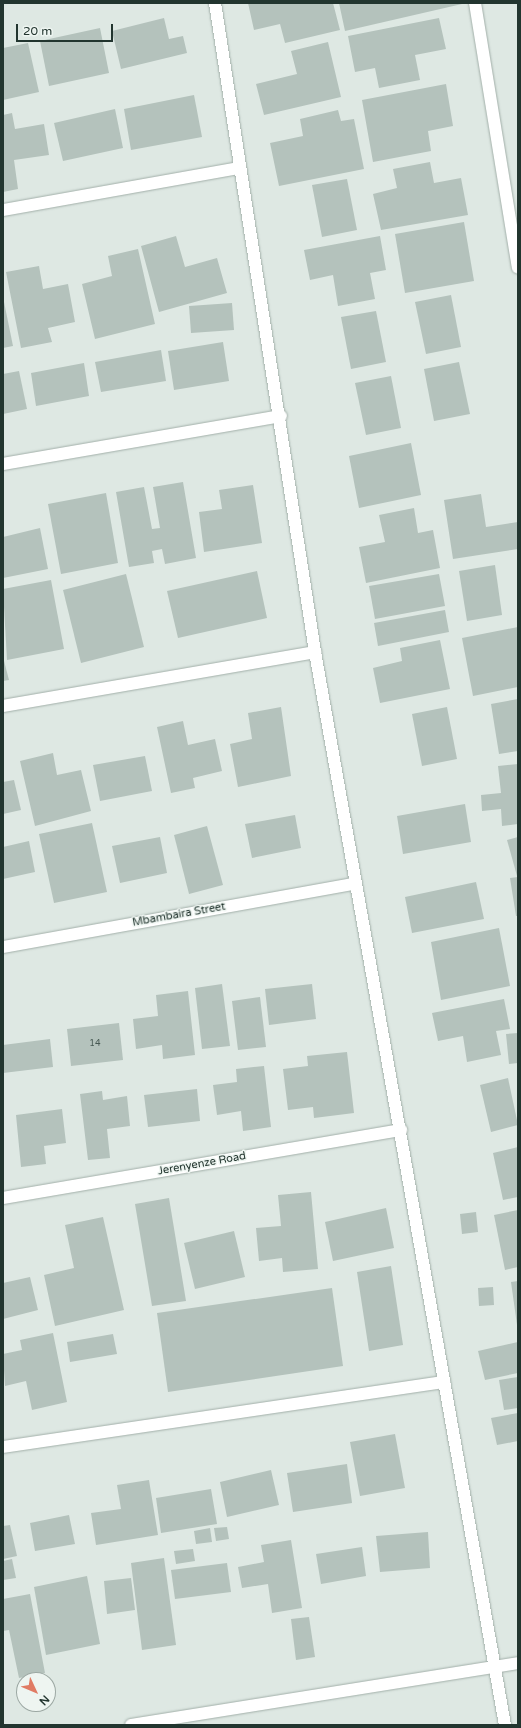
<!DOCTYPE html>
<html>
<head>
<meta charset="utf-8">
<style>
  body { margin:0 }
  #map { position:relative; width:521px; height:1728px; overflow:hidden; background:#dee8e3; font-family:"Varela Round",sans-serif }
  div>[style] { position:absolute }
  .building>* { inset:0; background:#b4c2bc }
  .roads { filter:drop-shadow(0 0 1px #a2afa9) drop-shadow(0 0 1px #a2afa9) }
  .minor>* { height:12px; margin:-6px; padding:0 6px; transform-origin:6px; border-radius:6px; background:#fff }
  span { translate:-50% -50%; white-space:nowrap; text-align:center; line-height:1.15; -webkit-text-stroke:3px #eef5f1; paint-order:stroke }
  .number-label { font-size:9px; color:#465852 }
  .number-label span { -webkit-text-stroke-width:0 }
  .street-label { font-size:11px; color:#22352f }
  .frame { position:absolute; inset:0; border:4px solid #22352f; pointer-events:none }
  .north { position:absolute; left:16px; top:1672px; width:40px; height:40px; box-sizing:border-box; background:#eef5f1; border:1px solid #9ca8a3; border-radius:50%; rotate:134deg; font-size:11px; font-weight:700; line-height:16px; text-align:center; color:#22352f }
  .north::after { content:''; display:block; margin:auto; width:14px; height:18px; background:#e07b64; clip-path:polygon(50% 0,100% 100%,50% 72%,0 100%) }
  .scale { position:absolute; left:16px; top:24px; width:97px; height:18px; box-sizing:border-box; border:2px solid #22352f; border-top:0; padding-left:5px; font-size:12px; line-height:14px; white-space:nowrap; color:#22352f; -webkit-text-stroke:3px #eef5f1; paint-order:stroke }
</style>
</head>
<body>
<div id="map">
  <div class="building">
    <div style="clip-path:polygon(248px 3px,333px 3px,340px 30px,285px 43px,280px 24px,254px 30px)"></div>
    <div style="clip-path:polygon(339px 3px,462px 3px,462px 4px,345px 31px)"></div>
    <div style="clip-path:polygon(164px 18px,169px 39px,183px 36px,187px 53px,121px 69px,112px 31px)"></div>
    <div style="clip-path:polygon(439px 18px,446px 49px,415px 55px,420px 80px,379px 88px,375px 68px,355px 72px,348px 36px)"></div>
    <div style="clip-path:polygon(100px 28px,109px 73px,49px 86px,40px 41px)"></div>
    <div style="clip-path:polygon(328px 42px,341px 97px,264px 115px,256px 84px,297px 74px,291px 51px)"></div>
    <div style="clip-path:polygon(28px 43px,39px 92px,3px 100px,3px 48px)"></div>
    <div style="clip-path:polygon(446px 84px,453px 126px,428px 131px,431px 151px,373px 162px,362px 100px)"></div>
    <div style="clip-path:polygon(194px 95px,202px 137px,131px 150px,124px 109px)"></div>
    <div style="clip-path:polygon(115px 109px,123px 148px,63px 161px,54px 123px)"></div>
    <div style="clip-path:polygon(338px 110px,341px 121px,354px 119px,364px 169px,279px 186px,270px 143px,303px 136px,300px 119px)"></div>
    <div style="clip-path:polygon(12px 113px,15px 129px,44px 124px,49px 155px,14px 160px,18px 189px,3px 192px,3px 115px)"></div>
    <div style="clip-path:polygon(430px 162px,434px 183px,461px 178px,468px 215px,381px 230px,373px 194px,397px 188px,393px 169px)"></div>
    <div style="clip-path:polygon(347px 179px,357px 230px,322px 237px,312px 185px)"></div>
    <div style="clip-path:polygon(464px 222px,474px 281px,405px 293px,395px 234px)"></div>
    <div style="clip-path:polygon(176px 236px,185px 267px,217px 258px,227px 293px,159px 312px,141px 246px)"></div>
    <div style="clip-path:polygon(380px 236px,386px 270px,370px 273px,375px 299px,338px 306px,333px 275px,310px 280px,304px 250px)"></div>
    <div style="clip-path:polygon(138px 249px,155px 324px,95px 339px,82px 284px,112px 276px,108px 256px)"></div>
    <div style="clip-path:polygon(39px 266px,43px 289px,68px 284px,75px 322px,48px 328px,52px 342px,21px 348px,6px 272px)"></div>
    <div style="clip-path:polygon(451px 295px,461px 347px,426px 354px,415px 302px)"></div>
    <div style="clip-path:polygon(3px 297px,13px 346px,3px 348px)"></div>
    <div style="clip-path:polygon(232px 303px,234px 330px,191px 333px,189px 306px)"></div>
    <div style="clip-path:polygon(376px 311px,386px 362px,351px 369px,341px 317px)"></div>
    <div style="clip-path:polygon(223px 342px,229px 381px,174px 390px,168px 351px)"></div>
    <div style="clip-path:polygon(161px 350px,166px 381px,101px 392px,95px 362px)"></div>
    <div style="clip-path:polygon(459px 362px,470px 414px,434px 421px,424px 369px)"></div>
    <div style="clip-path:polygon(84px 363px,89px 396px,36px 406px,31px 373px)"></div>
    <div style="clip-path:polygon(19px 371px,27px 409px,3px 414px,3px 374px)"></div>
    <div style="clip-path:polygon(391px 376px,401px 428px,366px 435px,355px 383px)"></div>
    <div style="clip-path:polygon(411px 443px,421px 495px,359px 508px,349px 456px)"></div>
    <div style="clip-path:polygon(183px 482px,196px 558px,165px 564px,162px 549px,152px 551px,154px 563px,129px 567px,116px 492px,144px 487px,152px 529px,160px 528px,153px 487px)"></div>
    <div style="clip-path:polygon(253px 485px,262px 543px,204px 552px,199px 512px,222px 509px,219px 490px)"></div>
    <div style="clip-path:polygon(106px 493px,118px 563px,61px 574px,48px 504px)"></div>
    <div style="clip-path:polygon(481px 494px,486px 527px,518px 522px,518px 549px,453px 559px,444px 500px)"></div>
    <div style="clip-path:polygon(414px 508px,418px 533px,433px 530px,440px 568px,366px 583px,359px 547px,385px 542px,379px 515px)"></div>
    <div style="clip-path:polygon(40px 528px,48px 569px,3px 578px,3px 537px)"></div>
    <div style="clip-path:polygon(495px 565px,502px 615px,467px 621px,459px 571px)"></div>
    <div style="clip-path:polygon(257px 571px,267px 618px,178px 638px,167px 591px)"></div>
    <div style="clip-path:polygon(126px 574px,144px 647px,81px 663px,63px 590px)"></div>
    <div style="clip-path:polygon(439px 574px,445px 606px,375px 619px,369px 586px)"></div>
    <div style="clip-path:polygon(51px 580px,64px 649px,7px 660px,3px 589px)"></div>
    <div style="clip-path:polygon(445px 610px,449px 632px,378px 646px,374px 623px)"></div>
    <div style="clip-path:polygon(518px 627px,518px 687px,473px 696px,462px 638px)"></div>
    <div style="clip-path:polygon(440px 640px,450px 689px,380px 703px,373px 668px,402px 661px,400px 648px)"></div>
    <div style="clip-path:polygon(3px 657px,9px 680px,3px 681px)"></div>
    <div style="clip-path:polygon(518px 699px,518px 751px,499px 754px,491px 704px)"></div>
    <div style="clip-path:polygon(281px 707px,291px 776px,238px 787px,230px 744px,252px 739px,248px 713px)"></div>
    <div style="clip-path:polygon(447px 707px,457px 759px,422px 766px,412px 714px)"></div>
    <div style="clip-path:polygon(183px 721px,188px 745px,215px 739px,222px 771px,193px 778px,195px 788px,171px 793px,157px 727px)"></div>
    <div style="clip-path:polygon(53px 753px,57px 775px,81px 770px,91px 811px,35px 826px,20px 761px)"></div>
    <div style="clip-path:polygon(145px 756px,152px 791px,100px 801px,93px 765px)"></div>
    <div style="clip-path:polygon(518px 764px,518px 824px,502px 826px,501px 809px,482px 811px,481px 795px,501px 793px,498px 766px)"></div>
    <div style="clip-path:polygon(14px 780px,21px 810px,3px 814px,3px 782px)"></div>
    <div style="clip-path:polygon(465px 804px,471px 842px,403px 854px,397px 816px)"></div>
    <div style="clip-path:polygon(295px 815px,301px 848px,252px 858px,245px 824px)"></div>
    <div style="clip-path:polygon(92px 823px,107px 892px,54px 903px,39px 834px)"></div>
    <div style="clip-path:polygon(207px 826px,223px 885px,189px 894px,174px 835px)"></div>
    <div style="clip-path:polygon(160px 837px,167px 873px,120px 883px,112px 846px)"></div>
    <div style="clip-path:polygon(518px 837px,518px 876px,517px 876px,507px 840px)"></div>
    <div style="clip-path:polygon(29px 841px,35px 872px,3px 879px,3px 847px)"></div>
    <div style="clip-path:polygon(518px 877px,518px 916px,516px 916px,510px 878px)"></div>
    <div style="clip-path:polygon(476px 882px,484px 919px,412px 933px,405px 897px)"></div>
    <div style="clip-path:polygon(499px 928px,510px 986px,441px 1000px,431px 942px)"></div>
    <div style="clip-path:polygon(222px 984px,230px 1046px,202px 1049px,195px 988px)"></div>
    <div style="clip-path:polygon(312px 984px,316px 1019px,269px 1025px,265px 989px)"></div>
    <div style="clip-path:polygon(188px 991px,195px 1055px,163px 1059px,162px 1045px,136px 1049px,133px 1019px,158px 1016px,156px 995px)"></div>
    <div style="clip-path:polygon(260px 997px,266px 1047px,238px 1050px,232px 1001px)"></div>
    <div style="clip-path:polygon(504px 999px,510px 1029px,496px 1031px,501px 1055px,467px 1062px,463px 1036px,438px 1041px,432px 1013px)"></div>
    <div style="clip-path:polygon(119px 1023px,123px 1060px,71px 1066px,67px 1029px)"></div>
    <div style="clip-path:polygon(518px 1033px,518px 1063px,509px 1064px,506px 1034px)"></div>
    <div style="clip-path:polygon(50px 1039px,53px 1067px,3px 1073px,3px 1045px)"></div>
    <div style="clip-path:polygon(347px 1052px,354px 1113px,314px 1118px,313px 1107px,288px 1110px,283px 1069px,308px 1066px,307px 1056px)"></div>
    <div style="clip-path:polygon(264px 1066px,271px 1127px,243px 1131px,241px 1111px,217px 1115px,213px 1085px,237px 1082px,236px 1069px)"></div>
    <div style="clip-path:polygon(508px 1078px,518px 1125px,491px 1132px,480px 1085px)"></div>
    <div style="clip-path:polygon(197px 1089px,200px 1121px,148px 1127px,144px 1095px)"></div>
    <div style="clip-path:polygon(102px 1091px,103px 1100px,127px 1096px,130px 1126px,107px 1129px,110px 1158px,88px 1160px,80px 1094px)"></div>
    <div style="clip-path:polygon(62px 1109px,66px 1143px,44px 1146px,46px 1164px,21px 1167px,16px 1115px)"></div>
    <div style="clip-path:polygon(518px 1147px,518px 1197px,503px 1200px,493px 1153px)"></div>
    <div style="clip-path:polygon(311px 1192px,318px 1269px,283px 1272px,282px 1258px,259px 1261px,256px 1228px,281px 1226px,278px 1195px)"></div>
    <div style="clip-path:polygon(169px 1198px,186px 1301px,152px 1306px,135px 1204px)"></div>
    <div style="clip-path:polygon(386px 1208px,394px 1248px,333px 1261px,325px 1222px)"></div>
    <div style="clip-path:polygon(518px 1210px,518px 1267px,505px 1270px,494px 1215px)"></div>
    <div style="clip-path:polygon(476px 1212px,478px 1232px,462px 1234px,460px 1214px)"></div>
    <div style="clip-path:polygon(103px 1217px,124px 1310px,55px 1326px,44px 1275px,74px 1268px,65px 1225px)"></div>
    <div style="clip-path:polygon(234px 1231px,245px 1277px,195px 1289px,184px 1243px)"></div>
    <div style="clip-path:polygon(391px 1266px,403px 1345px,369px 1351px,357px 1272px)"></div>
    <div style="clip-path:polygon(30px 1277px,38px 1310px,3px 1319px,3px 1283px)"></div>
    <div style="clip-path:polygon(518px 1281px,518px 1325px,517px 1325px,511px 1282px)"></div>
    <div style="clip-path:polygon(493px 1287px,494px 1305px,479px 1306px,478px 1288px)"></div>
    <div style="clip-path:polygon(332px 1288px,343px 1366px,168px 1392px,157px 1313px)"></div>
    <div style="clip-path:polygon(53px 1333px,67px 1402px,32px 1410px,26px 1381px,5px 1386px,3px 1354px,22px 1350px,20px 1340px)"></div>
    <div style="clip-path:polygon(113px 1334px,117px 1354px,70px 1362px,67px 1342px)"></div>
    <div style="clip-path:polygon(518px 1342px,518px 1373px,485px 1380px,478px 1351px)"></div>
    <div style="clip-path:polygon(518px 1377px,518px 1408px,504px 1410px,499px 1380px)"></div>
    <div style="clip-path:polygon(518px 1413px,518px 1441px,497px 1445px,491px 1418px)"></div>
    <div style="clip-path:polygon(395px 1434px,405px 1488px,360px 1496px,350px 1442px)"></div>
    <div style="clip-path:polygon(347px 1464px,352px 1503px,293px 1512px,287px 1473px)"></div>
    <div style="clip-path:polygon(271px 1470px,279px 1505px,227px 1517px,220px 1482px)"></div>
    <div style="clip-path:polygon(149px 1480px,158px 1535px,96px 1545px,91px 1513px,121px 1509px,117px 1485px)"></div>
    <div style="clip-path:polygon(211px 1489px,217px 1524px,161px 1533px,156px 1498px)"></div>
    <div style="clip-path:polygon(69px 1515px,75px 1544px,35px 1551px,30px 1523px)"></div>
    <div style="clip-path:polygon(10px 1525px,17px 1556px,3px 1559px,3px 1526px)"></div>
    <div style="clip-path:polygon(227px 1527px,229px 1539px,216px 1541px,214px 1528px)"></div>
    <div style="clip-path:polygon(210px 1528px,212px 1542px,196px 1544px,194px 1531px)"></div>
    <div style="clip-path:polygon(428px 1532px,430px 1568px,380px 1572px,376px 1536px)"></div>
    <div style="clip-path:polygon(291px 1540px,302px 1608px,272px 1613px,268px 1584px,242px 1588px,238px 1567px,264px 1562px,261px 1545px)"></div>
    <div style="clip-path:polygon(362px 1547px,366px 1576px,321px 1584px,316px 1554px)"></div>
    <div style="clip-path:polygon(193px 1549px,195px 1561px,176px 1564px,174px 1551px)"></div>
    <div style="clip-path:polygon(164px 1558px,176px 1645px,142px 1650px,131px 1563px)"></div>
    <div style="clip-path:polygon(12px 1559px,16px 1578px,3px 1580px,3px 1561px)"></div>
    <div style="clip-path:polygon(227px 1563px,231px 1592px,175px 1599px,171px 1570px)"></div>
    <div style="clip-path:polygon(87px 1576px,100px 1644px,46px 1655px,34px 1587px)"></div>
    <div style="clip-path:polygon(131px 1578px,135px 1610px,107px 1614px,104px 1581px)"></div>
    <div style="clip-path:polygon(30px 1594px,45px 1673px,19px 1678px,9px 1630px,3px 1631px,3px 1599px)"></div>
    <div style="clip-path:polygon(309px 1617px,315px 1657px,296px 1660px,291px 1619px)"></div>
  </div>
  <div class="roads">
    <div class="minor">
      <div style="left:215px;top:3px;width:657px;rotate:81.24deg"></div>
      <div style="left:315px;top:652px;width:1090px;rotate:79.96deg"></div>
      <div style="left:475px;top:3px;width:268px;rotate:80.8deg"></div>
      <div style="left:3px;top:210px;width:240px;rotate:-10.1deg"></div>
      <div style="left:3px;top:464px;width:282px;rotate:-9.8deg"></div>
      <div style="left:3px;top:706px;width:317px;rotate:-9.8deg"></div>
      <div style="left:3px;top:947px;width:357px;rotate:-10.2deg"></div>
      <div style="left:3px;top:1198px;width:404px;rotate:-9.7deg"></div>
      <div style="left:3px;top:1447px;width:446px;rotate:-8.4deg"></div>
      <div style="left:131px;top:1725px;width:392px;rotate:-9.1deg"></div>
    </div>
  </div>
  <div class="number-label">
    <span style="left:95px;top:1044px">14</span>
  </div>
  <div class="street-label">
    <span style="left:179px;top:915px;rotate:-10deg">Mbambaira Street</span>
    <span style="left:202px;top:1164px;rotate:-10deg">Jerenyenze Road</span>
  </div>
  <div class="frame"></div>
  <div class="north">N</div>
  <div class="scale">20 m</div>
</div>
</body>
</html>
